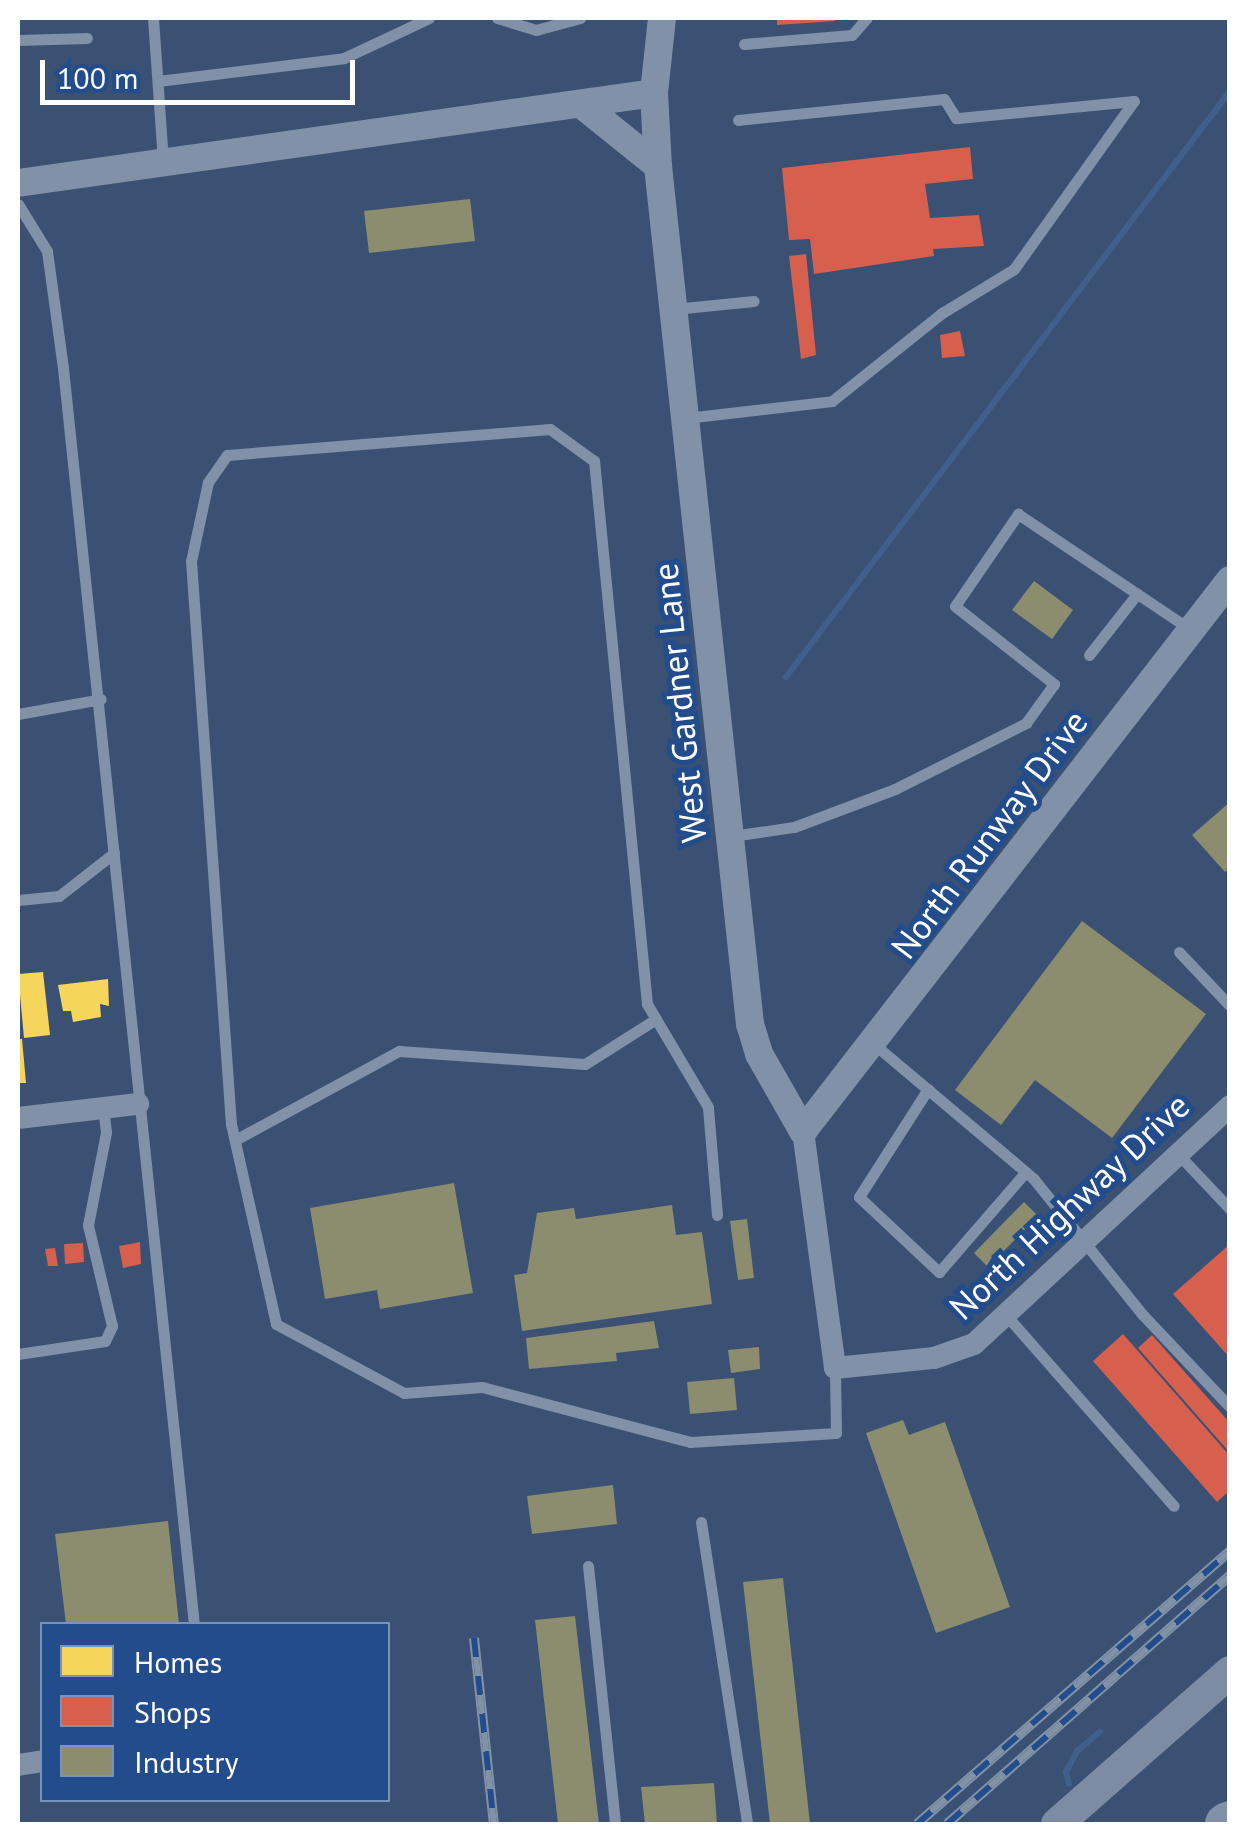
<!DOCTYPE html>
<html>
<head>
<meta charset="utf-8">
<style>
  body { margin:0 }
  #map { position:relative; width:1247px; height:1842px; overflow:hidden; background:#3a5173; font-family:"PT Sans",sans-serif }
  div>[style] { position:absolute }
  .homes>* { inset:0; background:#f6d55c }
  .shops>* { inset:0; background:#d6604d }
  .industry>* { inset:0; background:#8c8c6e }
  .stream>* { height:6px; margin:-3px; padding:0 3px; transform-origin:3px; border-radius:3px; background:#405f8b }
  .service>* { height:11px; margin:-5.5px; padding:0 5.5px; transform-origin:5.5px; border-radius:5.5px; background:#8191a7 }
  .minor>* { height:22px; margin:-11px; padding:0 11px; transform-origin:11px; border-radius:11px; background:#8191a7 }
  .tertiary>* { height:28px; margin:-14px; padding:0 14px; transform-origin:14px; border-radius:14px; background:#8191a7 }
  .secondary>* { height:32px; margin:-16px; padding:0 16px; transform-origin:16px; border-radius:16px; background:#7d8ca3 }
  .motorway>* { height:42px; margin:-21px; padding:0 21px; transform-origin:21px; border-radius:21px; background:#8191a6 }
  .rail>* { height:10px; margin-top:-5px; transform-origin:0; background:repeating-linear-gradient(90deg,#224c8b 0 19px,#8191a6 0 38px); box-sizing:border-box; border-block:2px solid #8191a6 }
  span { translate:-50% -50%; white-space:nowrap; text-align:center; line-height:1.15; -webkit-text-stroke:10px #224c8b; paint-order:stroke }
  .street-label { font-size:35px; color:#fff }
  .frame { position:absolute; inset:0; border:20px solid #fff; pointer-events:none }
  .legend { position:absolute; left:40px; top:1622px; width:350px; height:180px; box-sizing:border-box; background:#224c8b; border:2px solid #7a94b9; margin:0; padding:12px 18px; list-style:none; font-size:30px; color:#fff }
  .legend li { display:flex; align-items:center; gap:20px; height:50px }
  .legend b { width:50px; border:2px solid #7a94b9 }
  .scale { position:absolute; left:40px; top:60px; width:315px; height:45px; box-sizing:border-box; border:5px solid #fff; border-top:0; padding-left:12px; font-size:30px; line-height:35px; white-space:nowrap; color:#fff; -webkit-text-stroke:8px #224c8b; paint-order:stroke }
</style>
</head>
<body>
<div id="map">
  <div class="homes">
    <div style="clip-path:polygon(43px 972px,50px 1035px,24px 1038px,18px 974px)"></div>
    <div style="clip-path:polygon(108px 979px,109px 1006px,100px 1004px,101px 1017px,73px 1022px,71px 1011px,63px 1011px,58px 985px)"></div>
    <div style="clip-path:polygon(18px 1039px,22px 1039px,26px 1083px,18px 1083px)"></div>
  </div>
  <div class="shops">
    <div style="clip-path:polygon(777px 18px,835px 18px,835px 21px,777px 25px)"></div>
    <div style="clip-path:polygon(970px 147px,973px 179px,925px 184px,930px 218px,979px 215px,984px 246px,933px 249px,934px 256px,814px 274px,810px 239px,789px 240px,782px 168px)"></div>
    <div style="clip-path:polygon(806px 254px,816px 355px,801px 359px,789px 256px)"></div>
    <div style="clip-path:polygon(960px 331px,965px 356px,942px 358px,940px 335px)"></div>
    <div style="clip-path:polygon(140px 1242px,141px 1264px,123px 1268px,119px 1246px)"></div>
    <div style="clip-path:polygon(83px 1243px,84px 1262px,65px 1264px,64px 1244px)"></div>
    <div style="clip-path:polygon(1230px 1244px,1230px 1358px,1173px 1294px)"></div>
    <div style="clip-path:polygon(55px 1248px,58px 1266px,48px 1266px,45px 1249px)"></div>
    <div style="clip-path:polygon(1123px 1334px,1230px 1456px,1230px 1490px,1217px 1502px,1093px 1361px)"></div>
    <div style="clip-path:polygon(1152px 1335px,1230px 1423px,1230px 1453px,1138px 1348px)"></div>
  </div>
  <div class="industry">
    <div style="clip-path:polygon(470px 199px,475px 241px,369px 253px,364px 211px)"></div>
    <div style="clip-path:polygon(1034px 581px,1073px 610px,1052px 639px,1012px 610px)"></div>
    <div style="clip-path:polygon(1230px 802px,1230px 868px,1225px 872px,1192px 835px)"></div>
    <div style="clip-path:polygon(1082px 921px,1206px 1014px,1112px 1138px,1035px 1080px,1001px 1125px,955px 1090px)"></div>
    <div style="clip-path:polygon(454px 1183px,473px 1293px,380px 1309px,377px 1290px,325px 1299px,310px 1208px)"></div>
    <div style="clip-path:polygon(1024px 1202px,1038px 1216px,988px 1267px,974px 1253px)"></div>
    <div style="clip-path:polygon(672px 1205px,676px 1235px,702px 1232px,712px 1304px,522px 1331px,514px 1275px,527px 1273px,537px 1213px,574px 1208px,576px 1219px)"></div>
    <div style="clip-path:polygon(747px 1219px,754px 1278px,738px 1280px,730px 1221px)"></div>
    <div style="clip-path:polygon(654px 1321px,659px 1348px,616px 1353px,617px 1361px,529px 1369px,526px 1338px)"></div>
    <div style="clip-path:polygon(759px 1347px,760px 1369px,731px 1373px,728px 1350px)"></div>
    <div style="clip-path:polygon(734px 1378px,737px 1410px,690px 1414px,687px 1382px)"></div>
    <div style="clip-path:polygon(903px 1420px,909px 1435px,945px 1422px,1010px 1607px,936px 1633px,866px 1433px)"></div>
    <div style="clip-path:polygon(613px 1485px,617px 1524px,532px 1534px,527px 1496px)"></div>
    <div style="clip-path:polygon(168px 1521px,179px 1624px,66px 1624px,55px 1534px)"></div>
    <div style="clip-path:polygon(783px 1578px,810px 1824px,770px 1824px,743px 1582px)"></div>
    <div style="clip-path:polygon(575px 1616px,599px 1824px,558px 1824px,535px 1620px)"></div>
    <div style="clip-path:polygon(714px 1783px,717px 1824px,645px 1824px,641px 1787px)"></div>
  </div>
  <div class="stream">
    <div style="left:786px;top:677px;width:735px;rotate:-52.85deg"></div>
    <div style="left:1069px;top:1784px;width:12px;rotate:-104deg"></div>
    <div style="left:1066px;top:1772px;width:24px;rotate:-62deg"></div>
    <div style="left:1077px;top:1751px;width:30px;rotate:-40deg"></div>
  </div>
  <div class="service">
    <div style="left:153px;top:18px;width:144px;rotate:86deg"></div>
    <div style="left:497px;top:18px;width:41px;rotate:17.1deg"></div>
    <div style="left:536px;top:30px;width:46px;rotate:-15.3deg"></div>
    <div style="left:18px;top:40px;width:69px;rotate:-1.7deg"></div>
    <div style="left:744px;top:44px;width:108px;rotate:-4.8deg"></div>
    <div style="left:852px;top:35px;width:23px;rotate:-49deg"></div>
    <div style="left:158px;top:81px;width:187px;rotate:-7deg"></div>
    <div style="left:344px;top:58px;width:94px;rotate:-25.2deg"></div>
    <div style="left:18px;top:204px;width:55px;rotate:58.3deg"></div>
    <div style="left:47px;top:251px;width:118px;rotate:82.2deg"></div>
    <div style="left:63px;top:368px;width:1263px;rotate:84.05deg"></div>
    <div style="left:674px;top:309px;width:80px;rotate:-5.7deg"></div>
    <div style="left:686px;top:418px;width:147px;rotate:-6.6deg"></div>
    <div style="left:832px;top:401px;width:141px;rotate:-38.7deg"></div>
    <div style="left:942px;top:313px;width:84px;rotate:-31.4deg"></div>
    <div style="left:1014px;top:269px;width:206px;rotate:-54.5deg"></div>
    <div style="left:1134px;top:101px;width:179px;rotate:174.5deg"></div>
    <div style="left:956px;top:118px;width:22px;rotate:-122deg"></div>
    <div style="left:944px;top:99px;width:207px;rotate:174.2deg"></div>
    <div style="left:1089px;top:655px;width:78px;rotate:-51.8deg"></div>
    <div style="left:18px;top:714px;width:84px;rotate:-10.2deg"></div>
    <div style="left:732px;top:836px;width:63px;rotate:-8.3deg"></div>
    <div style="left:794px;top:827px;width:108px;rotate:-20.6deg"></div>
    <div style="left:895px;top:789px;width:147px;rotate:-26.7deg"></div>
    <div style="left:1026px;top:723px;width:48px;rotate:-54.3deg"></div>
    <div style="left:1054px;top:684px;width:126px;rotate:-141.8deg"></div>
    <div style="left:955px;top:606px;width:112px;rotate:-55.6deg"></div>
    <div style="left:1018px;top:514px;width:208px;rotate:33.8deg"></div>
    <div style="left:18px;top:900px;width:41px;rotate:-5.6deg"></div>
    <div style="left:59px;top:896px;width:70px;rotate:-38deg"></div>
    <div style="left:1179px;top:952px;width:74px;rotate:46.6deg"></div>
    <div style="left:875px;top:1045px;width:207px;rotate:40.1deg"></div>
    <div style="left:1033px;top:1178px;width:174px;rotate:51.3deg"></div>
    <div style="left:1142px;top:1314px;width:128px;rotate:46.6deg"></div>
    <div style="left:928px;top:1089px;width:128px;rotate:122.6deg"></div>
    <div style="left:859px;top:1197px;width:110px;rotate:43.2deg"></div>
    <div style="left:939px;top:1272px;width:130px;rotate:-49.1deg"></div>
    <div style="left:235px;top:1140px;width:187px;rotate:-28.5deg"></div>
    <div style="left:399px;top:1051px;width:186px;rotate:4deg"></div>
    <div style="left:585px;top:1064px;width:84px;rotate:-32.4deg"></div>
    <div style="left:1178px;top:1154px;width:76px;rotate:46.6deg"></div>
    <div style="left:717px;top:1215px;width:108px;rotate:-94.8deg"></div>
    <div style="left:708px;top:1107px;width:120px;rotate:-120.6deg"></div>
    <div style="left:647px;top:1004px;width:546px;rotate:-95.57deg"></div>
    <div style="left:594px;top:461px;width:54px;rotate:-144deg"></div>
    <div style="left:550px;top:429px;width:324px;rotate:175.4deg"></div>
    <div style="left:227px;top:455px;width:33px;rotate:125deg"></div>
    <div style="left:208px;top:482px;width:81px;rotate:102.1deg"></div>
    <div style="left:191px;top:561px;width:564px;rotate:85.94deg"></div>
    <div style="left:231px;top:1124px;width:205px;rotate:77.3deg"></div>
    <div style="left:276px;top:1324px;width:145px;rotate:28.3deg"></div>
    <div style="left:404px;top:1393px;width:78px;rotate:-4.4deg"></div>
    <div style="left:482px;top:1387px;width:215px;rotate:14.8deg"></div>
    <div style="left:690px;top:1442px;width:146px;rotate:-3.5deg"></div>
    <div style="left:836px;top:1433px;width:65px;rotate:-90.9deg"></div>
    <div style="left:1006px;top:1315px;width:254px;rotate:48.7deg"></div>
    <div style="left:18px;top:1354px;width:88px;rotate:-8.5deg"></div>
    <div style="left:105px;top:1341px;width:17px;rotate:-65deg"></div>
    <div style="left:112px;top:1326px;width:104px;rotate:-103.4deg"></div>
    <div style="left:88px;top:1225px;width:95px;rotate:-79deg"></div>
    <div style="left:106px;top:1132px;width:24px;rotate:-97deg"></div>
    <div style="left:701px;top:1522px;width:305px;rotate:81.3deg"></div>
    <div style="left:588px;top:1566px;width:259px;rotate:84deg"></div>
  </div>
  <div class="minor">
    <div style="left:18px;top:1118px;width:121px;rotate:-6.7deg"></div>
    <div style="left:803px;top:1131px;width:239px;rotate:82.3deg"></div>
    <div style="left:835px;top:1368px;width:100px;rotate:-5.8deg"></div>
    <div style="left:934px;top:1358px;width:42px;rotate:-19.3deg"></div>
    <div style="left:974px;top:1344px;width:350px;rotate:-42.9deg"></div>
    <div style="left:18px;top:1765px;width:24px;rotate:-9deg"></div>
  </div>
  <div class="tertiary">
    <div style="left:662px;top:18px;width:75px;rotate:96.1deg"></div>
    <div style="left:654px;top:93px;width:73px;rotate:86.9deg"></div>
    <div style="left:658px;top:166px;width:863px;rotate:83.88deg"></div>
    <div style="left:750px;top:1024px;width:31px;rotate:73deg"></div>
    <div style="left:759px;top:1054px;width:89px;rotate:60.3deg"></div>
    <div style="left:803px;top:1131px;width:697px;rotate:-52.23deg"></div>
    <div style="left:581px;top:104px;width:99px;rotate:38.8deg"></div>
    <div style="left:18px;top:183px;width:642px;rotate:-8.05deg"></div>
  </div>
  <div class="secondary">
    <div style="left:1057px;top:1824px;width:230px;rotate:-41.3deg"></div>
  </div>
  <div class="motorway">
    <div style="left:1226px;top:1824px;width:4px;rotate:-27deg"></div>
  </div>
  <div class="rail">
    <div style="left:474px;top:1638px;width:187px;rotate:83.9deg"></div>
    <div style="left:917px;top:1824px;width:415px;rotate:-41.1deg"></div>
    <div style="left:947px;top:1824px;width:377px;rotate:-41.3deg"></div>
  </div>
  <div class="street-label">
    <span style="left:679px;top:703px;rotate:-96deg">West Gardner Lane</span>
    <span style="left:989px;top:834px;rotate:-53deg">North Runway Drive</span>
    <span style="left:1069px;top:1206px;rotate:-43deg">North Highway Drive</span>
  </div>
  <div class="frame"></div>
  <ul class="legend">
  <li><b style="height:28px;background:#f6d55c"></b>Homes</li>
  <li><b style="height:28px;background:#d6604d"></b>Shops</li>
  <li><b style="height:28px;background:#8c8c6e"></b>Industry</li>
  </ul>
  <div class="scale">100 m</div>
</div>
</body>
</html>
